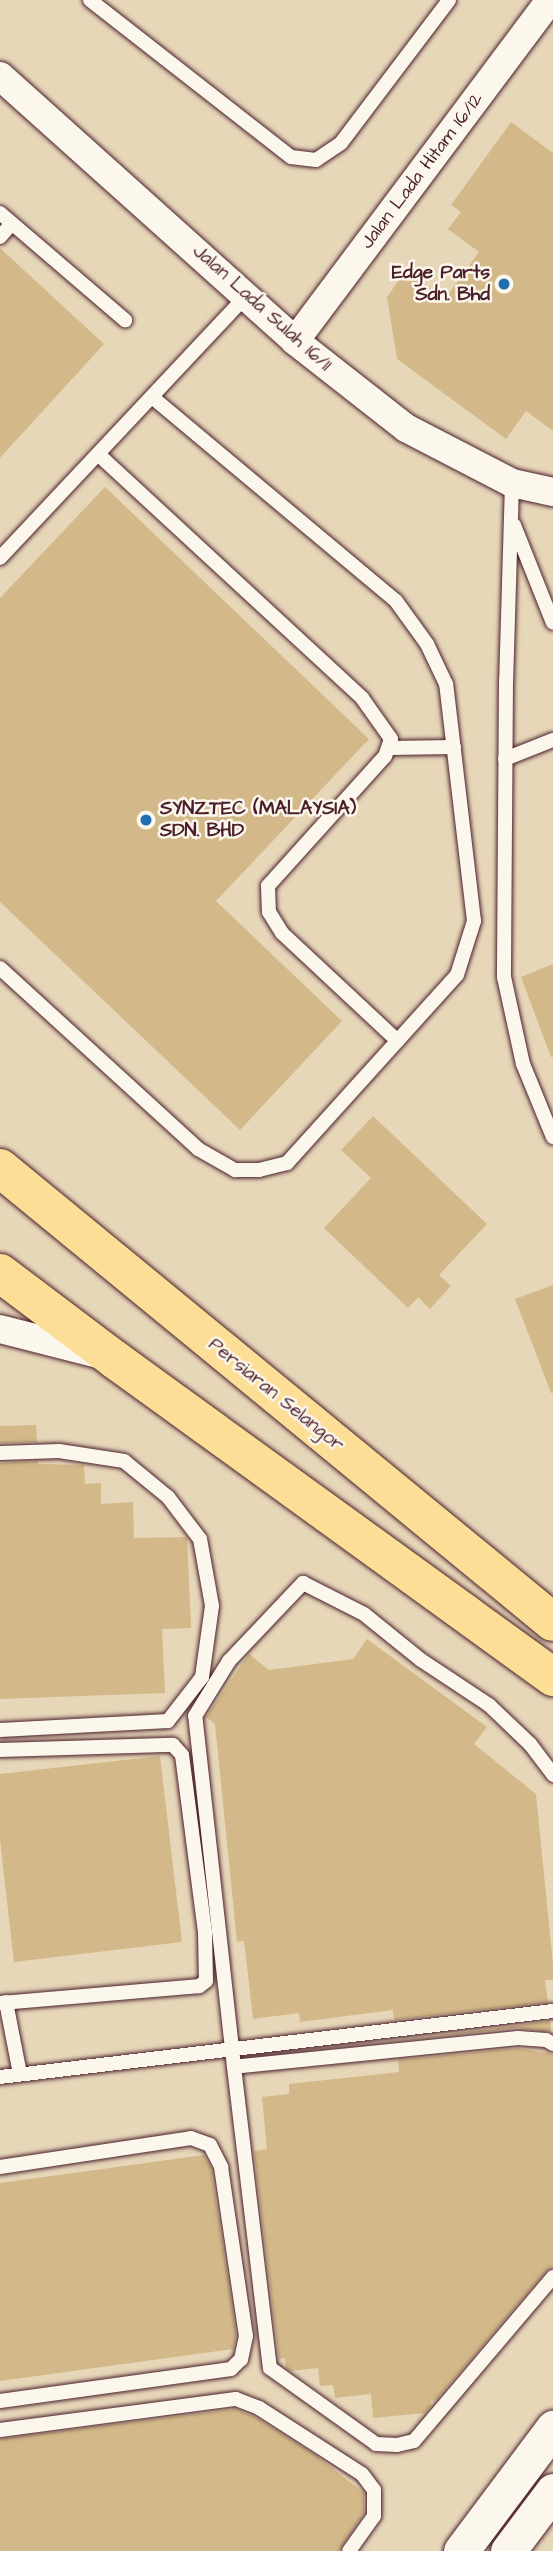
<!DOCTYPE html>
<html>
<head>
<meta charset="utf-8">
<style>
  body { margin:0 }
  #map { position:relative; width:553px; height:2551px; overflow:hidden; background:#efe4ce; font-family:"Architects Daughter",sans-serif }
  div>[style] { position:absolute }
  .built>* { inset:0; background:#e7d7b9 }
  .building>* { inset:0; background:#d3b989 }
  .roads { filter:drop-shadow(0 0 2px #4a1f2b) drop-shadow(0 0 2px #4a1f2b) }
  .service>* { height:14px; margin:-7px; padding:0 7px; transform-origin:7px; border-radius:7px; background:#fbf7ec }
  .minor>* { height:28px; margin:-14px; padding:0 14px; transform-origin:14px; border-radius:14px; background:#fbf7ec }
  .tertiary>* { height:35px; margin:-17.5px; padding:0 17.5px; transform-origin:17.5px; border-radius:17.5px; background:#fbf7ec }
  .primary>* { height:38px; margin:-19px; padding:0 19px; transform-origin:19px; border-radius:19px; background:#fdde96 }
  .dots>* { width:19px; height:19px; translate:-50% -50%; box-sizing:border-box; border:4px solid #fbf7ec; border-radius:50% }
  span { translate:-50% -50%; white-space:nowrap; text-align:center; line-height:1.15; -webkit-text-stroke:5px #fbf7ec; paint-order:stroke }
  .street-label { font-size:19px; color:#4a1f2b }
  .poi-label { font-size:19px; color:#4a1f2b; font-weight:700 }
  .right { translate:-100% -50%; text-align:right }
  .left { translate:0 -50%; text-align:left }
</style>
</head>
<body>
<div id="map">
  <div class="built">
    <div style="clip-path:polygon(0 0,553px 0,553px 2551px,0 2551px)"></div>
  </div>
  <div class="building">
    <div style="clip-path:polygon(511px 122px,553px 153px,553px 431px,526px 411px,506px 439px,397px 359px,387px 297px,406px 270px,445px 299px,479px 252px,448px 229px,461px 212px,451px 205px)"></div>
    <div style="clip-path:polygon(0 248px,104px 344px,0 458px)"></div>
    <div style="clip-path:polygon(105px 487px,369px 739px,216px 901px,342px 1021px,240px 1130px,0 902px,0 598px)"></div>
    <div style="clip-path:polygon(553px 964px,553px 1057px,551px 1057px,521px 977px)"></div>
    <div style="clip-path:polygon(373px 1116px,487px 1224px,439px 1275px,451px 1286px,430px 1309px,418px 1297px,408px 1308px,324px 1228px,371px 1178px,341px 1150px)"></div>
    <div style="clip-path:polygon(553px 1285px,553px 1393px,551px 1393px,515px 1299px)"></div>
    <div style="clip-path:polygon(36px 1425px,37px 1442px,0 1443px,0 1426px)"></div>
    <div style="clip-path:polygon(38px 1461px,38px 1464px,84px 1465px,85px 1484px,101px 1483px,101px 1504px,133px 1502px,134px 1538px,187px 1537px,191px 1628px,162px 1629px,165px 1693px,0 1699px,0 1463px)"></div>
    <div style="clip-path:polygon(367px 1639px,487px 1727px,474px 1744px,536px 1794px,553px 1964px,553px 1980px,545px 1980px,548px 2002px,394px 2020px,393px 2010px,300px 2022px,299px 2013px,253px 2019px,244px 1941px,237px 1942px,215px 1724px,206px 1717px,249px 1654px,269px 1670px,353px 1659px)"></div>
    <div style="clip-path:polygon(160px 1756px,182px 1942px,14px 1962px,0 1840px,0 1774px)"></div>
    <div style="clip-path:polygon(550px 2021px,551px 2032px,517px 2028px,396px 2041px)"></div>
    <div style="clip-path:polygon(518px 2048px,553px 2054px,553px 2268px,546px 2271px,436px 2400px,431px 2401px,431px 2406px,425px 2413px,373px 2418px,371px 2394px,335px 2398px,333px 2385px,320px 2386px,318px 2368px,290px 2371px,286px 2368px,285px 2358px,279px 2359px,254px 2151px,267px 2149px,262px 2097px,289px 2094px,289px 2084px,399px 2072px,398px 2060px)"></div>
    <div style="clip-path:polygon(204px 2155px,211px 2168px,232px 2306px,236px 2336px,233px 2349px,0 2381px,0 2183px)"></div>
    <div style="clip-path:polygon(235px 2409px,255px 2417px,315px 2455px,364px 2493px,364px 2513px,339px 2551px,0 2551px,0 2439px)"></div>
  </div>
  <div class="roads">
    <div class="service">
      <div style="left:90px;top:0;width:255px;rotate:38deg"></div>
      <div style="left:291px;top:157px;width:25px;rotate:7deg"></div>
      <div style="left:316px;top:160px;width:30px;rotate:-34deg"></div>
      <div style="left:341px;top:143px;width:179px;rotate:-52.9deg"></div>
      <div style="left:0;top:213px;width:165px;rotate:40.6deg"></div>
      <div style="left:0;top:237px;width:18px;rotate:-49deg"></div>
      <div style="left:99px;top:455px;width:358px;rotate:42.7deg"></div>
      <div style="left:362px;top:698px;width:50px;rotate:54.7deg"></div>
      <div style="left:391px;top:739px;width:18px;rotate:109deg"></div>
      <div style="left:385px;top:756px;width:175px;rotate:132deg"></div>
      <div style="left:268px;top:886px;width:26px;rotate:88deg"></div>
      <div style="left:269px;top:912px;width:25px;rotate:58deg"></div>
      <div style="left:282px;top:933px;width:158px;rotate:43deg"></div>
      <div style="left:512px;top:483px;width:198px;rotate:91.7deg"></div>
      <div style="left:506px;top:681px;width:296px;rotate:90.4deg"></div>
      <div style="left:504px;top:977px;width:89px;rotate:77.7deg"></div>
      <div style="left:523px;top:1064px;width:79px;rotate:67.7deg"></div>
      <div style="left:514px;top:525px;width:105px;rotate:68.3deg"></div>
      <div style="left:0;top:558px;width:358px;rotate:-46.8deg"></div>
      <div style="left:390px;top:748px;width:64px;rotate:-0.9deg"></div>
      <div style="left:505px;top:759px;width:52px;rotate:-21.6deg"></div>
      <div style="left:0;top:968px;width:268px;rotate:42.4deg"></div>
      <div style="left:198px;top:1149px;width:43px;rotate:29.6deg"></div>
      <div style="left:235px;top:1170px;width:24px"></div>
      <div style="left:259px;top:1170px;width:29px;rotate:-14deg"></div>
      <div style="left:287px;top:1163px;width:253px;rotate:-47.9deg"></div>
      <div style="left:457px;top:975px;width:57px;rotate:-72.5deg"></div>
      <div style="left:474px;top:921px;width:239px;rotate:-96.7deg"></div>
      <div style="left:446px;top:684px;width:44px;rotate:-115.4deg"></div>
      <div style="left:427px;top:644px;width:53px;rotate:-125.8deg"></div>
      <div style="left:396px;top:601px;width:317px;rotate:-140.1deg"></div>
      <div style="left:0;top:1453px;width:59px;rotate:-1.9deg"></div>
      <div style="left:59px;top:1451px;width:66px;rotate:8.7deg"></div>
      <div style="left:124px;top:1461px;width:57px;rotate:39.3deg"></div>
      <div style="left:168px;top:1497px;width:53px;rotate:52.7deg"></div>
      <div style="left:200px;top:1539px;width:68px;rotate:79.8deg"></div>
      <div style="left:212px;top:1606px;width:72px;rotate:98deg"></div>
      <div style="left:202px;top:1677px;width:56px;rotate:127.7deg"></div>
      <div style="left:168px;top:1721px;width:168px;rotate:176.9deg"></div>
      <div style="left:0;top:1750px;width:173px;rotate:-1.7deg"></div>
      <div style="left:173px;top:1745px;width:13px;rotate:48deg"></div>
      <div style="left:182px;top:1755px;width:179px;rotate:82.6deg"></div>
      <div style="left:205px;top:1933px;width:48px;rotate:88.8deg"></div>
      <div style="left:206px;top:1981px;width:9px;rotate:144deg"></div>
      <div style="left:199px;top:1986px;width:200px;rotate:175.1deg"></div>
      <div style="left:6px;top:2002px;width:73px;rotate:79deg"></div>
      <div style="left:553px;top:2044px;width:8px;rotate:-150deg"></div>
      <div style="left:546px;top:2040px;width:28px;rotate:-176deg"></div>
      <div style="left:518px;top:2038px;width:285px;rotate:174.2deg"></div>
      <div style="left:234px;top:2067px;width:303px;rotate:83.2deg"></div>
      <div style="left:270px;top:2368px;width:130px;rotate:35.6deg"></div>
      <div style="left:376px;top:2444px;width:21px;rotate:3deg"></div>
      <div style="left:397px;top:2445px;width:17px;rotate:-13deg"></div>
      <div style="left:414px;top:2441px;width:215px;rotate:-49.7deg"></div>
      <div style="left:234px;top:2067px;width:353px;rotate:-96.3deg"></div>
      <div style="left:195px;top:1716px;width:65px;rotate:-58.3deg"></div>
      <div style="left:229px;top:1661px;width:108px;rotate:-46.5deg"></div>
      <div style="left:303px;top:1583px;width:68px;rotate:26.9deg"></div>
      <div style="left:364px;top:1614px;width:73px;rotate:38.9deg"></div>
      <div style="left:421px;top:1660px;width:82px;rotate:33.5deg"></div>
      <div style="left:489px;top:1705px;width:57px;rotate:43.6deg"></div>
      <div style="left:530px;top:1744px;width:39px;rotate:53deg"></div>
      <div style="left:0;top:2077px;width:557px;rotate:-6.81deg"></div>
      <div style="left:0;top:2167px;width:193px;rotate:-8.6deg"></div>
      <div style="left:191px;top:2138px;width:20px;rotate:20deg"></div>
      <div style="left:210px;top:2145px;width:25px;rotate:63deg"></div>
      <div style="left:221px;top:2167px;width:171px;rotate:81.6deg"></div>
      <div style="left:246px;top:2336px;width:24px;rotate:102deg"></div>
      <div style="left:241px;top:2359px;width:14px;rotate:135deg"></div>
      <div style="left:231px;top:2369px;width:233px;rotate:172.1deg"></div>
      <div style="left:0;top:2430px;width:238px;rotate:-7.5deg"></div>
      <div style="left:236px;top:2399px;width:25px;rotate:21deg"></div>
      <div style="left:259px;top:2408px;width:122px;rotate:32.7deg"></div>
      <div style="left:362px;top:2474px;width:20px;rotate:53deg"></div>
      <div style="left:374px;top:2490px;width:26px;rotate:90deg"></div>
      <div style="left:374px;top:2516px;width:43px;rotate:125.5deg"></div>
    </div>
    <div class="minor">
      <div style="left:0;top:76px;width:397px;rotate:41.9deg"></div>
      <div style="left:295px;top:341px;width:141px;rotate:38.1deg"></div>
      <div style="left:406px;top:428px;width:119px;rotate:27.4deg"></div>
      <div style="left:512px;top:483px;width:42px;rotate:12.4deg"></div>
      <div style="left:295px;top:341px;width:426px;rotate:-53.2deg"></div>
      <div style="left:0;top:1329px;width:101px;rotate:14.3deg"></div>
    </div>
    <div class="tertiary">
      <div style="left:461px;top:2551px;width:154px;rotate:-53.2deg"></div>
      <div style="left:508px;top:2551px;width:75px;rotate:-53.1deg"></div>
    </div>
    <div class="primary">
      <div style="left:0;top:1168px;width:715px;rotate:39.39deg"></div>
      <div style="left:0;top:1273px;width:143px;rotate:37deg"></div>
      <div style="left:114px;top:1359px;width:542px;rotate:35.92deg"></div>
    </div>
  </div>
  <div class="dots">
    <div style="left:504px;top:284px;background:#1f6fb2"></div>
    <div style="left:146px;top:820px;background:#1f6fb2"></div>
  </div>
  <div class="street-label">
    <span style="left:422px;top:171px;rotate:-53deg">Jalan Lada Hitam 16/12</span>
    <span style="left:262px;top:308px;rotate:42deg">Jalan Lada Sulah 16/11</span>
    <span style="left:276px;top:1395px;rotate:39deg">Persiaran Selangor</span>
  </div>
  <div class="poi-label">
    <span class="right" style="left:490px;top:284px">Edge Parts<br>Sdn. Bhd</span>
    <span class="left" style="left:160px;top:820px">SYNZTEC (MALAYSIA)<br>SDN. BHD</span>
  </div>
</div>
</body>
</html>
